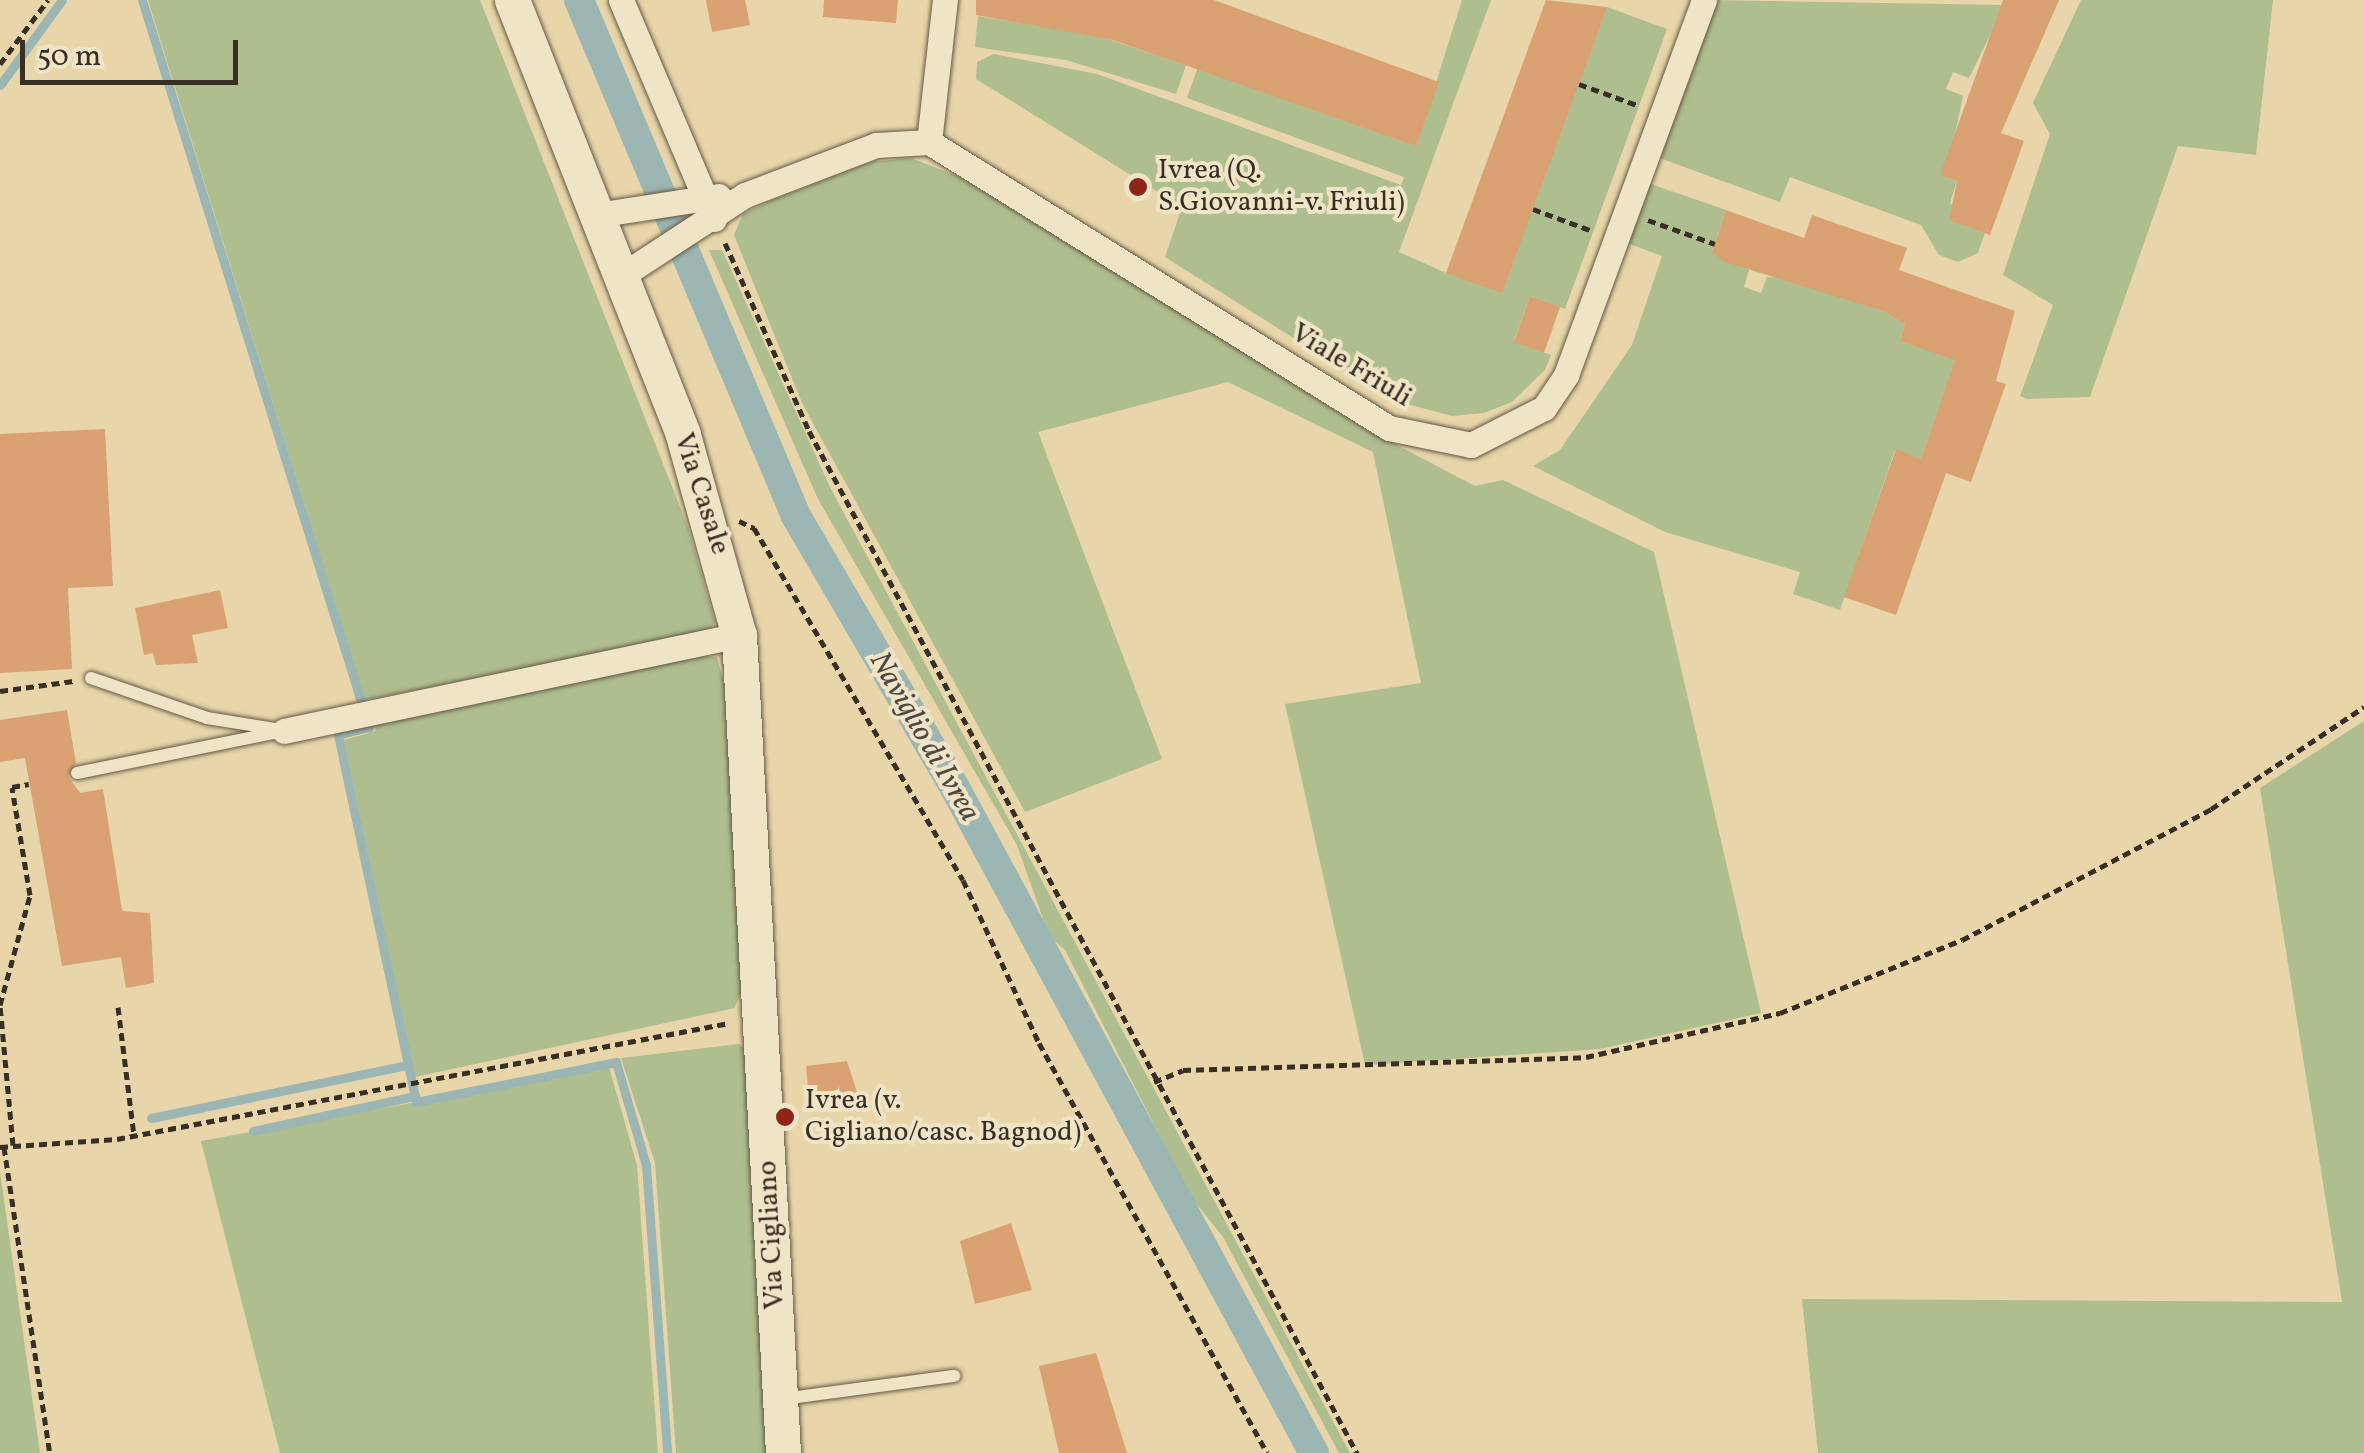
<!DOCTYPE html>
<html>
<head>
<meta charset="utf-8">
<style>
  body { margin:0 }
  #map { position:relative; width:2364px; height:1453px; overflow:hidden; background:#e8d5a9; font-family:Vollkorn,serif }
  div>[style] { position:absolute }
  .green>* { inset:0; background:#afbe8e }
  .stream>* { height:9px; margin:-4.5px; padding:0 4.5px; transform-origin:4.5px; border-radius:4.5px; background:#9cb6b3 }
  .canal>* { height:30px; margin:-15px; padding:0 15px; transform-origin:15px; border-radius:15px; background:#9cb6b3 }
  .building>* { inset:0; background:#daa173 }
  .path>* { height:5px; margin-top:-2.5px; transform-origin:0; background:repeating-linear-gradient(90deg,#372e24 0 8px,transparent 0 13px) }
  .roads { filter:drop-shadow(0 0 2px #635845) drop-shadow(0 0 2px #635845) }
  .lane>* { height:12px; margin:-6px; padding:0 6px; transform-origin:6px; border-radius:6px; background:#f0e4c7 }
  .street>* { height:25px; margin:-12.5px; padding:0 12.5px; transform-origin:12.5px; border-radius:12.5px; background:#f0e4c7 }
  .secondary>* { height:35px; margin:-17.5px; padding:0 17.5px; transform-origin:17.5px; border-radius:17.5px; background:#f0e4c7 }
  .dots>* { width:28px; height:28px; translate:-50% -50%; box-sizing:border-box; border:5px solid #f0e4c7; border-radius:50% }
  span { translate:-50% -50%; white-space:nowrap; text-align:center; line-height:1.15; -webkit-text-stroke:8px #f0e4c7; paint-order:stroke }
  .poi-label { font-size:28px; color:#372e24 }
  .left { translate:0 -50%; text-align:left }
  .street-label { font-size:28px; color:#372e24 }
  .water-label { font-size:30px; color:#4b4941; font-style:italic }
  .scale { position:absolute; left:20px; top:40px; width:218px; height:45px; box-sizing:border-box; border:5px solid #372e24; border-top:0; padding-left:12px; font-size:30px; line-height:35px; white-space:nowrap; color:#372e24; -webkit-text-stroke:8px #f0e4c7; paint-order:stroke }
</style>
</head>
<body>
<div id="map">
  <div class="green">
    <div style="clip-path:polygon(148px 0,480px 0,688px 527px,715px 622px,709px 632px,365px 700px)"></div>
    <div style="clip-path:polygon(1462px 0,1491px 0,1399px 252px,1446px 273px,1607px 7px,1667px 29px,1565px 309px,1530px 296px,1514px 341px,1551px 355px,1545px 370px,1512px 402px,1484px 413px,1452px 416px,1392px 400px,1165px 257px,1182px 207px,976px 79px,977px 62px,994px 54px,1097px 74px,1401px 185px,1404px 177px,1187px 98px,1198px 67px,1416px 146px)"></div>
    <div style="clip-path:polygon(1710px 0,2005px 5px,1969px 78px,1953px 72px,1946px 89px,1963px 96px,1955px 134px,1972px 141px,1941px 175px,1957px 181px,1950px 203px,1985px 233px,1978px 253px,1958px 262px,1939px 255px,1921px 225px,1790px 177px,1780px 202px,1654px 156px)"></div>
    <div style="clip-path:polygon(2081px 0,2273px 0,2256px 155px,2178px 146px,2090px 397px,2027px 399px,2020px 396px,2053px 305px,2003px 275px,2050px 134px,2033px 103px)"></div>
    <div style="clip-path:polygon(978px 16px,1099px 36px,1186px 65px,1176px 94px,1066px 60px,975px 47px)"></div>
    <div style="clip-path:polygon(911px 158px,967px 180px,1393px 443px,1475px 486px,1503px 480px,1654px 552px,1761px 1013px,1600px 1049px,1365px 1065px,1285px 704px,1421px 683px,1373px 452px,1228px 382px,1038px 432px,1162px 759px,1025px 812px,802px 403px,734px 235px,743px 214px,770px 201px,870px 162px)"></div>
    <div style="clip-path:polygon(1648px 183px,1726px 210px,1712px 251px,1749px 270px,1744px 287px,1761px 293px,1767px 277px,1791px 279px,1883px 311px,1905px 324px,1900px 341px,1918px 347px,1963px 338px,1921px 459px,1895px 450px,1840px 610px,1793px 594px,1800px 572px,1665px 532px,1533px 466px,1560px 450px,1632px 345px,1662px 256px,1627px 243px)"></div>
    <div style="clip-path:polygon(709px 250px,722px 250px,831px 489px,1350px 1453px,1339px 1453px,1223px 1237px,1191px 1197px,1065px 950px,1049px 936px,1017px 845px,818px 499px)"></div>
    <div style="clip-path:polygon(697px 656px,717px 657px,724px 684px,744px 983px,735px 1008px,415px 1077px,344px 740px,376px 731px,372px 721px)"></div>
    <div style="clip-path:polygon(2364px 721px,2364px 1453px,1818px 1453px,1802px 1299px,2342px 1302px,2260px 788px)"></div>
    <div style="clip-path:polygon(739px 1044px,749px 1052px,767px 1453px,676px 1453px,655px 1163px,621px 1058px)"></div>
    <div style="clip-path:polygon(609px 1067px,637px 1165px,658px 1453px,280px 1453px,201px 1141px)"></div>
    <div style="clip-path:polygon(0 1172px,40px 1453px,0 1453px)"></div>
  </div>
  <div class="stream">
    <div style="left:142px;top:0;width:762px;rotate:72.66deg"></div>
    <div style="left:369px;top:727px;width:32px;rotate:166deg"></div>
    <div style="left:338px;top:735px;width:375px;rotate:78deg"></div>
    <div style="left:416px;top:1102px;width:204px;rotate:-11.3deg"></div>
    <div style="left:616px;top:1062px;width:107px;rotate:73.8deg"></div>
    <div style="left:646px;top:1165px;width:289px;rotate:85.8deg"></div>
    <div style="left:0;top:85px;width:105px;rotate:-53.9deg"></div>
    <div style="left:151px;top:1118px;width:262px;rotate:-11.7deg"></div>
    <div style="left:253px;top:1131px;width:166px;rotate:-12.2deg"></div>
  </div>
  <div class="canal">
    <div style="left:579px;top:0;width:560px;rotate:67.19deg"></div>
    <div style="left:796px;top:516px;width:315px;rotate:59.7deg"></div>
    <div style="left:955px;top:788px;width:756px;rotate:61.64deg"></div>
  </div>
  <div class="building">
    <div style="clip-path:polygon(706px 0,745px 0,750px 25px,712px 32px)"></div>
    <div style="clip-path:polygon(824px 0,898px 0,896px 23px,823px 17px)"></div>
    <div style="clip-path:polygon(976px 0,1214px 0,1439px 82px,1416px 146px,1113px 40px,976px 15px)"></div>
    <div style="clip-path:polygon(1546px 0,1607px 7px,1502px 293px,1446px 273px)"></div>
    <div style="clip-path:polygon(2003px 0,2059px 0,2001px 133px,2024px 141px,1990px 235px,1949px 220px,1957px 181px,1940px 175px)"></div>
    <div style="clip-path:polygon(1726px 210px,1804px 238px,1812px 215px,1907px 248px,1899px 270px,2015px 311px,1996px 381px,2006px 384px,1971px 482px,1946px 473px,1896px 615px,1844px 597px,1896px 449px,1921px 459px,1955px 360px,1900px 341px,1905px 324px,1883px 311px,1725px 262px,1712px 252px)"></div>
    <div style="clip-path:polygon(1530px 296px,1560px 307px,1544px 353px,1514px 342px)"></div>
    <div style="clip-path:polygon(105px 429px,113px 586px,68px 588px,72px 669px,0 673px,0 434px)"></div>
    <div style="clip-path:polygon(220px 590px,228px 628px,192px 635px,198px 663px,156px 665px,153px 653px,144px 655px,135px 608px)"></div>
    <div style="clip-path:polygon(67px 710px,76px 763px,68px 776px,80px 793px,103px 789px,122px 911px,150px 913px,154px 983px,126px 988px,121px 957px,62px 966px,25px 758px,0 762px,0 720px)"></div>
    <div style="clip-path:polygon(847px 1061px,860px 1102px,810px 1108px,806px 1066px)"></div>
    <div style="clip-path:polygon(1011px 1223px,1032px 1290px,975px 1304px,960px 1241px)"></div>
    <div style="clip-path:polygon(1096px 1353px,1127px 1453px,1059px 1453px,1039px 1366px)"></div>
  </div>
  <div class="path">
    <div style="left:0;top:64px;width:80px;rotate:-53.1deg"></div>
    <div style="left:1579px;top:84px;width:62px;rotate:19.9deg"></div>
    <div style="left:1533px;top:209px;width:61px;rotate:20.2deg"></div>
    <div style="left:1648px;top:220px;width:71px;rotate:19.7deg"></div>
    <div style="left:725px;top:243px;width:206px;rotate:65.9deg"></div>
    <div style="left:809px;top:431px;width:1160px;rotate:61.8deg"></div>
    <div style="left:739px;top:521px;width:17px;rotate:25deg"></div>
    <div style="left:754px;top:528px;width:409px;rotate:59.3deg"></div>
    <div style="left:963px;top:880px;width:180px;rotate:65deg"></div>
    <div style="left:1039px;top:1043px;width:469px;rotate:60.9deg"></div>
    <div style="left:0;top:691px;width:74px;rotate:-7.8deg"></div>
    <div style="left:118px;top:1007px;width:129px;rotate:82.9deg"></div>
    <div style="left:1154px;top:1082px;width:31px;rotate:-22deg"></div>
    <div style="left:1183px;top:1070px;width:403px;rotate:-1.8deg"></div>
    <div style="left:1586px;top:1057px;width:199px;rotate:-12.8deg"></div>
    <div style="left:1780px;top:1013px;width:196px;rotate:-21.9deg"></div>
    <div style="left:1962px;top:940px;width:281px;rotate:-27.7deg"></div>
    <div style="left:2211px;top:809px;width:184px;rotate:-33.7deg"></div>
    <div style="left:13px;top:1145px;width:141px;rotate:-95.3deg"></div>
    <div style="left:0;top:1005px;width:114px;rotate:-74.7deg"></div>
    <div style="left:30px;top:895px;width:109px;rotate:-99.5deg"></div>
    <div style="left:12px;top:787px;width:17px;rotate:-10deg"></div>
    <div style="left:0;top:1147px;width:117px;rotate:-3.9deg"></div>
    <div style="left:117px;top:1139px;width:623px;rotate:-10.73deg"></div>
    <div style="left:4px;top:1147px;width:309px;rotate:81.5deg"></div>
  </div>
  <div class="roads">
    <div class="lane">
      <div style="left:91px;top:678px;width:123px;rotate:19deg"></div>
      <div style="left:207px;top:718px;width:70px;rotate:9.1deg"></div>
      <div style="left:77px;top:773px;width:211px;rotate:-11.5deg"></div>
      <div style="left:783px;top:1399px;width:173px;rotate:-7.7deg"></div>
    </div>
    <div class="street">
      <div style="left:621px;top:0;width:238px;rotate:67deg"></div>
      <div style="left:929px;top:142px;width:143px;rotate:-83.6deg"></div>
      <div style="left:596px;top:215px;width:124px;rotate:-8.8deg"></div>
      <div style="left:621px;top:276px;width:148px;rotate:-33.2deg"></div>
      <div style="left:745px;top:195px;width:140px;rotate:-20.9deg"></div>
      <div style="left:876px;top:145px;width:53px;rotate:-3.2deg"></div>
      <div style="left:929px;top:142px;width:542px;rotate:31.87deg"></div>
      <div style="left:1389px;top:428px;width:84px;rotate:11.7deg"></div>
      <div style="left:1471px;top:445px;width:82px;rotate:-26.9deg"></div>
      <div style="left:1544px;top:408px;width:40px;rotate:-56deg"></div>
      <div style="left:1566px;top:375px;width:400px;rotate:-69.8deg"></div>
      <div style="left:284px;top:731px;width:465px;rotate:-11.9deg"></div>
    </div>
    <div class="secondary">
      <div style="left:512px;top:0;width:467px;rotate:68.5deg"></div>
      <div style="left:683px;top:435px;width:208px;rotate:74.4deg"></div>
      <div style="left:739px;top:635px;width:819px;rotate:86.92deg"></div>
    </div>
  </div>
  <div class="dots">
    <div style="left:1138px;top:187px;background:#8f2418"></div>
    <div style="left:785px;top:1117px;background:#8f2418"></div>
  </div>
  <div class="poi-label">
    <span class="left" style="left:1158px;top:187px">Ivrea (Q.<br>S.Giovanni-v. Friuli)</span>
    <span class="left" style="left:805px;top:1117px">Ivrea (v.<br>Cigliano/casc. Bagnod)</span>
  </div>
  <div class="street-label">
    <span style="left:1351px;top:366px;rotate:31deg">Viale Friuli</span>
    <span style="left:701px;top:494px;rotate:72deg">Via Casale</span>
    <span style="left:772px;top:1235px;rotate:-93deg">Via Cigliano</span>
  </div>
  <div class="water-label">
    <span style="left:924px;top:737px;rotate:60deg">Naviglio di Ivrea</span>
  </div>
  <div class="scale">50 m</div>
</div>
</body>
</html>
